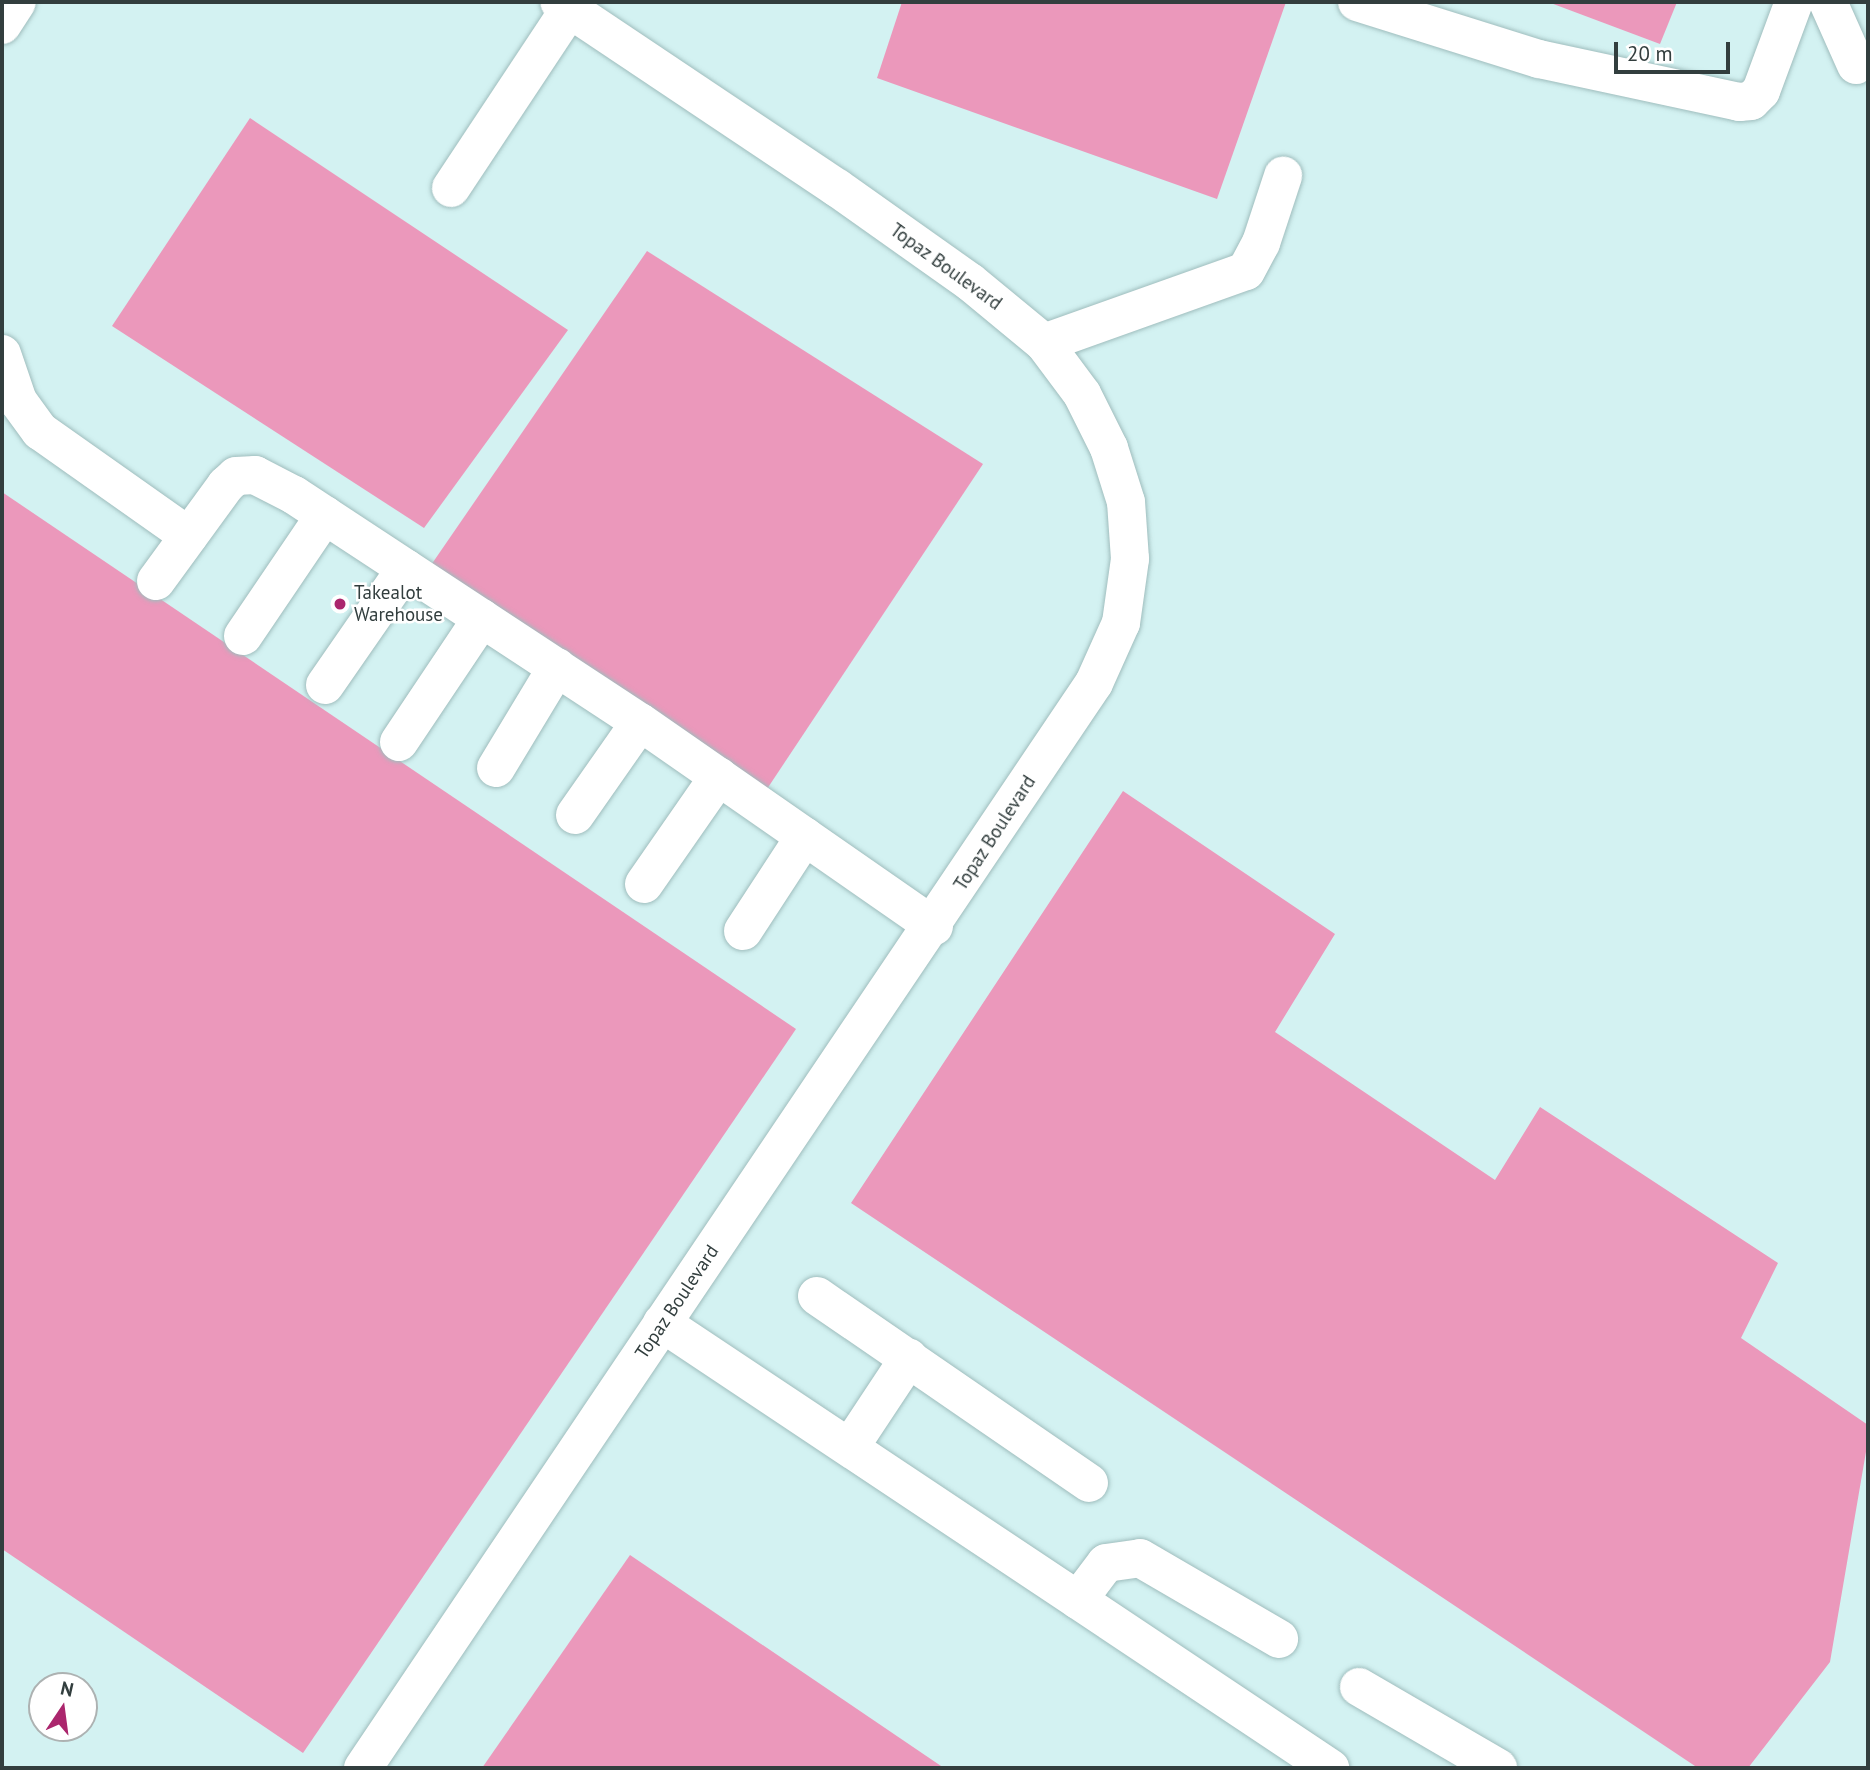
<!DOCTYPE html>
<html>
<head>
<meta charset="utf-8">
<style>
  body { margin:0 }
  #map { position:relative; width:1870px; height:1770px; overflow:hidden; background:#d3f2f2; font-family:"PT Sans",sans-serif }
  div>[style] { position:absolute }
  .building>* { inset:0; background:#eb98bb }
  .roads { filter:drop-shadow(0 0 2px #9fbdbd) drop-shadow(0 0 2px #9fbdbd) }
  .minor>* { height:38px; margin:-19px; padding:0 19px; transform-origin:19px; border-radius:19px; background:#fff }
  .dots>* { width:19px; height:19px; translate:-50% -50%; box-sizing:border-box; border:4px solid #fff; border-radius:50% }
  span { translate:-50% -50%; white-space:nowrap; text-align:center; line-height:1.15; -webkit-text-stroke:5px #fff; paint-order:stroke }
  .street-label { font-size:19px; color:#323e3e }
  .poi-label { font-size:19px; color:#323e3e }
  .left { translate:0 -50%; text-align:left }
  .frame { position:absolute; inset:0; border:4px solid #323e3e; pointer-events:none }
  .north { position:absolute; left:28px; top:1672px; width:70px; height:70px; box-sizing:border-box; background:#fff; border:2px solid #adb2b2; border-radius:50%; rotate:13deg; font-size:19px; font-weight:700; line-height:28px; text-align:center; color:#323e3e }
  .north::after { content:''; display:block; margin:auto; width:24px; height:32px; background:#ab266d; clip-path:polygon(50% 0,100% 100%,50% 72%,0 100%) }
  .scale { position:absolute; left:1614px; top:42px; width:116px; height:32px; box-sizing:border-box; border:4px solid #323e3e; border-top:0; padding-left:9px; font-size:21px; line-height:24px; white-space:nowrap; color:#323e3e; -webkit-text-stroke:5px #fff; paint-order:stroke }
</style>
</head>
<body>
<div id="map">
  <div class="building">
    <div style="clip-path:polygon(902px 2px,1286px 2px,1217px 199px,877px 78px)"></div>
    <div style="clip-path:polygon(1548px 2px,1677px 2px,1660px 44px)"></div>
    <div style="clip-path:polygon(250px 118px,568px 330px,424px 528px,112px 326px)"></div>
    <div style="clip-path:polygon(647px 251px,983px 464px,763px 795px,429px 568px)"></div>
    <div style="clip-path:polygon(2px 492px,796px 1029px,303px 1753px,2px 1549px)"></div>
    <div style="clip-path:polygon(1123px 791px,1335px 934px,1275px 1032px,1495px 1180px,1540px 1107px,1778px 1263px,1741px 1338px,1868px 1425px,1868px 1440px,1830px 1662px,1748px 1768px,1698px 1768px,851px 1203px)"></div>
    <div style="clip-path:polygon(630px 1555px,944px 1768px,482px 1768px)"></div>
  </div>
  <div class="roads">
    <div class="minor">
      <div style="left:1357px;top:2px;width:191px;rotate:17.4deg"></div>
      <div style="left:1539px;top:59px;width:205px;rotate:12.1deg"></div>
      <div style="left:1739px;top:102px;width:12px;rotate:-5deg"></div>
      <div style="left:1751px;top:101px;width:14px;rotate:-45deg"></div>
      <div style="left:1761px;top:91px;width:95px;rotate:-69.7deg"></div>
      <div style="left:1828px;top:2px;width:69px;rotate:66deg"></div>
      <div style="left:2px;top:25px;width:27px;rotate:-57deg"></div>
      <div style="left:451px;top:188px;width:223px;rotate:-56.5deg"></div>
      <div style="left:1044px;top:343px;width:214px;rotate:-19.6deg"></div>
      <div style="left:1246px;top:271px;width:32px;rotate:-62deg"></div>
      <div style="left:1261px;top:243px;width:71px;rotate:-71.8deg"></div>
      <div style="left:2px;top:354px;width:50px;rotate:71.2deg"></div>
      <div style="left:18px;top:401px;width:37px;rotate:54deg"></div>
      <div style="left:40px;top:431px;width:182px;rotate:35.2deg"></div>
      <div style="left:156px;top:581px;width:119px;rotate:-53.9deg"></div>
      <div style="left:226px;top:485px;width:13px;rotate:-42deg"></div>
      <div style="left:236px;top:476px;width:19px;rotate:-3deg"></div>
      <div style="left:255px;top:475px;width:44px;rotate:27.1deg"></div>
      <div style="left:294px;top:495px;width:414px;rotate:33.3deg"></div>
      <div style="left:640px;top:722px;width:358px;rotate:34.8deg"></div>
      <div style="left:243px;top:636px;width:146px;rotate:-55.9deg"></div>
      <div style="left:325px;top:685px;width:142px;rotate:-55.3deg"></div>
      <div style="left:399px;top:742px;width:149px;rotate:-56.2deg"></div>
      <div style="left:496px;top:768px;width:118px;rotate:-58.9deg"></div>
      <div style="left:575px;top:815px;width:113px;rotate:-55deg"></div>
      <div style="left:644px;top:884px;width:131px;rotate:-55.2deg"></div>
      <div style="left:743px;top:931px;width:113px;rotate:-56.9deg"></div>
      <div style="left:817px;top:1296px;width:330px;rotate:34.5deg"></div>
      <div style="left:662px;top:1323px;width:803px;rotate:33.67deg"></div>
      <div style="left:850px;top:1447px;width:107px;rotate:-56.5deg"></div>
      <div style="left:1078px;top:1600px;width:46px;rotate:-52.9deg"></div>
      <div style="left:1106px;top:1563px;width:34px;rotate:-8deg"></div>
      <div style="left:1140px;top:1558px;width:161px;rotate:30.2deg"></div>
      <div style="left:1359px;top:1687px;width:161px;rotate:30.2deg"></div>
      <div style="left:363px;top:1768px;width:1308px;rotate:-56.03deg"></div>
      <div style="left:1094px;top:683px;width:66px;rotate:-65.8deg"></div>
      <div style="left:1121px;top:623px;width:65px;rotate:-82deg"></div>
      <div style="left:1130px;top:559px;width:57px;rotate:-94deg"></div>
      <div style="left:1126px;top:502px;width:57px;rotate:-107.5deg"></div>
      <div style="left:1109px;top:448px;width:60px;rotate:-116.6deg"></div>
      <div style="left:1082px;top:394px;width:64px;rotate:-126.7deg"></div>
      <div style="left:1044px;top:343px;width:96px;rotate:-140.5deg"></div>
      <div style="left:970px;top:282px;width:163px;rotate:-144.7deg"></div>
      <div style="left:837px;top:188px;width:334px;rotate:-146.2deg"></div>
    </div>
  </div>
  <div class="dots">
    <div style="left:340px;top:604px;background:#ab266d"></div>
  </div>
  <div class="street-label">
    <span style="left:946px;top:267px;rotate:36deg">Topaz Boulevard</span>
    <span style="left:995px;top:833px;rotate:-57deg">Topaz Boulevard</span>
    <span style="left:677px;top:1302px;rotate:-56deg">Topaz Boulevard</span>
  </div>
  <div class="poi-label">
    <span class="left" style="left:354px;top:604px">Takealot<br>Warehouse</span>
  </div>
  <div class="frame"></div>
  <div class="north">N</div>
  <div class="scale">20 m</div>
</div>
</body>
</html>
